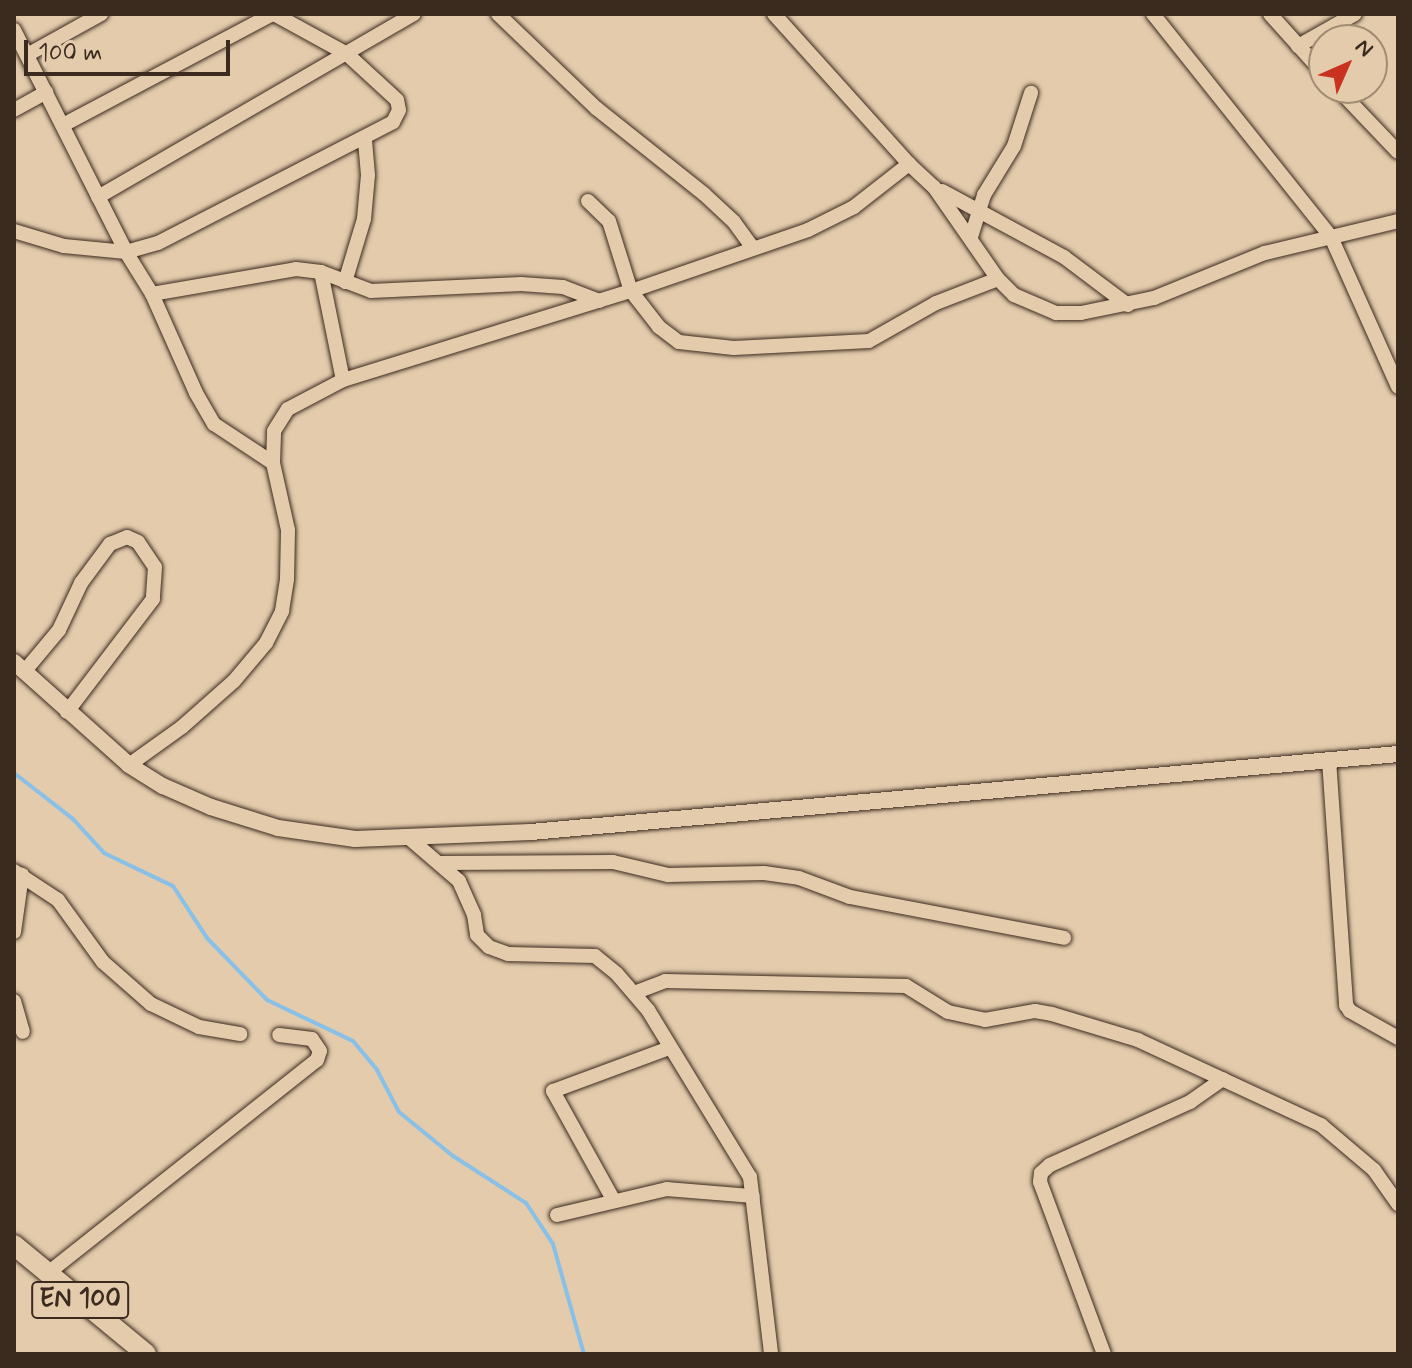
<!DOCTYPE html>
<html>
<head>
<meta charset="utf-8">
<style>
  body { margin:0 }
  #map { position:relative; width:1412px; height:1368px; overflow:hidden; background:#e3cbac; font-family:Mynerve,sans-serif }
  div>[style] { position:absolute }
  .stream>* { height:4px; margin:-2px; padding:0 2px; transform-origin:2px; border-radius:2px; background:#89c0e7 }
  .roads { filter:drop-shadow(0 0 2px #3b2a1e) drop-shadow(0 0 2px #3b2a1e) }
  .minor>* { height:14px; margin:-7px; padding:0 7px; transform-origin:7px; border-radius:7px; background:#e3cbac }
  .tertiary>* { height:16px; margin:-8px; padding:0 8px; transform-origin:8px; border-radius:8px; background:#e3cbac }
  .primary>* { height:20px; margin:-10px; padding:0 10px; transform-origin:10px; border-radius:10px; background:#e3cbac }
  span { translate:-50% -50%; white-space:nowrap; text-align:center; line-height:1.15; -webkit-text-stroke:6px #e3cbac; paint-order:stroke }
  .shield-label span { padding:2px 6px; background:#e3cbac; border:2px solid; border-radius:6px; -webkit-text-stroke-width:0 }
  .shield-label { font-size:26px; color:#3b2a1e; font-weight:700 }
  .frame { position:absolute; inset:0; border:16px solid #3b2a1e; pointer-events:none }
  .north { position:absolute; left:1308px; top:24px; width:80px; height:80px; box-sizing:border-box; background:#e3cbac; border:2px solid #a08b73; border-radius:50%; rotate:45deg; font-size:22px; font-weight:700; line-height:32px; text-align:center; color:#3b2a1e }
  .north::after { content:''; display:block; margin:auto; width:28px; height:36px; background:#c8321e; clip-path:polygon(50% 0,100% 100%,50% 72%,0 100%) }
  .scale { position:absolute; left:24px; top:40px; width:206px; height:36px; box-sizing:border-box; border:4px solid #3b2a1e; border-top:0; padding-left:10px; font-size:24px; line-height:28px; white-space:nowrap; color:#3b2a1e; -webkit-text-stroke:6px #e3cbac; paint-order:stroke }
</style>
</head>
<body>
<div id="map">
  <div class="stream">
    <div style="left:14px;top:773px;width:75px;rotate:37.9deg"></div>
    <div style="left:73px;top:819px;width:46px;rotate:47.6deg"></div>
    <div style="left:104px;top:853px;width:76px;rotate:25.6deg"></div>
    <div style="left:173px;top:886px;width:62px;rotate:56.8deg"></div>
    <div style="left:207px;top:938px;width:86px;rotate:45.9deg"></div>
    <div style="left:267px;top:1000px;width:95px;rotate:25.5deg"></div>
    <div style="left:353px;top:1041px;width:38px;rotate:50deg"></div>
    <div style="left:377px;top:1070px;width:47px;rotate:62.4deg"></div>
    <div style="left:399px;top:1112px;width:70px;rotate:39.2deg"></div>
    <div style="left:453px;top:1156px;width:87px;rotate:32.8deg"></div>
    <div style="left:526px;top:1203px;width:49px;rotate:56.6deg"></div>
    <div style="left:553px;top:1244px;width:114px;rotate:74.3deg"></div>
  </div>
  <div class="roads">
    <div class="minor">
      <div style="left:498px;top:14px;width:136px;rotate:43.8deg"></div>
      <div style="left:596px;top:108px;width:138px;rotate:38.5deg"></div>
      <div style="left:704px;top:194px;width:41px;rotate:43deg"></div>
      <div style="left:734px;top:222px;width:32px;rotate:54deg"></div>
      <div style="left:774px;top:14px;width:202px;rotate:48deg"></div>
      <div style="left:909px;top:164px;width:34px;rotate:43deg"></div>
      <div style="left:934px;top:187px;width:112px;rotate:55.2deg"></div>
      <div style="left:998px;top:279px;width:23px;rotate:45deg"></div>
      <div style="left:1014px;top:295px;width:46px;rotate:23.2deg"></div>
      <div style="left:1056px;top:313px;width:25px"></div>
      <div style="left:1081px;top:313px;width:75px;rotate:-11.6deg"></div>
      <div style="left:1154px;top:298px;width:120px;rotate:-22.1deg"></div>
      <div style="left:1265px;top:253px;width:137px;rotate:-13.5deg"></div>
      <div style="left:1153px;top:14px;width:285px;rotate:51.4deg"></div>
      <div style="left:1331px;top:237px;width:164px;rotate:65.9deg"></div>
      <div style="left:1270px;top:14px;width:81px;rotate:48deg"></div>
      <div style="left:14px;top:30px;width:249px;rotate:63.2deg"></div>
      <div style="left:126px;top:252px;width:49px;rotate:58.2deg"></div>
      <div style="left:152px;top:294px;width:108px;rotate:66deg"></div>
      <div style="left:196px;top:393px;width:36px;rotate:60deg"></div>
      <div style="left:214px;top:424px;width:71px;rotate:33.5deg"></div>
      <div style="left:1298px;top:46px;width:65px;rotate:-29.3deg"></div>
      <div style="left:27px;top:55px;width:85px;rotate:-29deg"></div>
      <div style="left:1337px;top:88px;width:88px;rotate:46.4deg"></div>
      <div style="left:14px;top:110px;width:37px;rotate:-29deg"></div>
      <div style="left:63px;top:125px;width:238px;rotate:-27.9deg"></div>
      <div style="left:942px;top:191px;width:139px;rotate:28.4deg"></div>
      <div style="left:1064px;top:257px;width:80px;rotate:36.9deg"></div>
      <div style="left:98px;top:197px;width:365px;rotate:-30.1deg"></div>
      <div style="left:588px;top:201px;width:29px;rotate:44deg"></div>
      <div style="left:609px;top:221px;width:73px;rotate:72.6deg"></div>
      <div style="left:631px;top:291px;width:46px;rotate:52.1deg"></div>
      <div style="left:659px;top:327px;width:25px;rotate:37deg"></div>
      <div style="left:679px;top:342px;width:55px;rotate:6.2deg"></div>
      <div style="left:734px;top:348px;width:135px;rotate:-3deg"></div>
      <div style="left:869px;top:341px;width:77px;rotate:-29.6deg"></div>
      <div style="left:936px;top:303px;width:66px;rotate:-21.2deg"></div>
      <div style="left:14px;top:231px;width:52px;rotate:16.7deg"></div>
      <div style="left:64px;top:246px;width:62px;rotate:5.5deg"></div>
      <div style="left:126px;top:252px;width:33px;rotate:-16deg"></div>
      <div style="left:158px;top:243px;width:264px;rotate:-27.2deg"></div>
      <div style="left:393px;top:122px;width:13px;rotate:-63deg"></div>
      <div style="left:399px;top:110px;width:10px;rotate:-101deg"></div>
      <div style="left:397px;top:100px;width:68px;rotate:-137.4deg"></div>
      <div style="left:347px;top:54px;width:83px;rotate:-151.3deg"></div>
      <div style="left:971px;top:237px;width:44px;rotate:-72.8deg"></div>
      <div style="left:984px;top:195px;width:57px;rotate:-58.5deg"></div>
      <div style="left:1014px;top:146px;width:56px;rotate:-72.2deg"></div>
      <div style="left:321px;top:272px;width:110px;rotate:78.5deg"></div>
      <div style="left:345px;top:282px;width:66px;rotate:-73.2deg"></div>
      <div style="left:364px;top:219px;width:44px;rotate:-84.8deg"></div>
      <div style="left:368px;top:175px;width:36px;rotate:-95deg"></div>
      <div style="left:152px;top:294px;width:146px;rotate:-9.8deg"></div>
      <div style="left:296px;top:269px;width:25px;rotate:7deg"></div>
      <div style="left:321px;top:272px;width:53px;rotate:20.8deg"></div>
      <div style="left:371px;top:291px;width:150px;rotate:-2.7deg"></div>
      <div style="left:521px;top:284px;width:42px;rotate:4.1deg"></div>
      <div style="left:563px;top:287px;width:39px;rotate:21deg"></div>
      <div style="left:24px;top:672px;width:55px;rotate:-50.2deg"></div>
      <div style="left:59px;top:630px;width:52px;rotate:-64.9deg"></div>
      <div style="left:81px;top:583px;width:49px;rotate:-53.4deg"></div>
      <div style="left:110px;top:544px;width:18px;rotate:-22deg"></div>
      <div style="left:127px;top:537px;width:12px;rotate:24deg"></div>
      <div style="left:138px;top:542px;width:30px;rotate:56deg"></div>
      <div style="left:155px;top:567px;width:32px;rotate:94deg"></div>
      <div style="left:153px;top:599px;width:142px;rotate:127.3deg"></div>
      <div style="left:1329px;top:760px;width:246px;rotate:86deg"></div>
      <div style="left:1346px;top:1005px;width:7px;rotate:56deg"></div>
      <div style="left:1350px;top:1011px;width:55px;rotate:29.4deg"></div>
      <div style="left:129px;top:765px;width:65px;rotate:-35.6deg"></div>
      <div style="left:182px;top:727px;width:69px;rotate:-41.5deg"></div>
      <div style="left:234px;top:681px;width:50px;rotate:-49.9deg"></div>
      <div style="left:266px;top:643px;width:36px;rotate:-63deg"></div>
      <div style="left:282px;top:611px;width:32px;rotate:-81deg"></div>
      <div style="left:287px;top:579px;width:49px;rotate:-88.8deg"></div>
      <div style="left:288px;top:530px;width:69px;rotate:-102.6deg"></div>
      <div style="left:273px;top:463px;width:32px;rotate:-88deg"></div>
      <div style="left:274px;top:431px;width:26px;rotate:-58deg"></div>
      <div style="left:288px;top:409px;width:62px;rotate:-27.8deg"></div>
      <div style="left:343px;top:380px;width:301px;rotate:-17.2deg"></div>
      <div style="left:631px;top:291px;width:187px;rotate:-19deg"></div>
      <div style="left:808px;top:230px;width:51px;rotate:-26.6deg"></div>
      <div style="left:854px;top:207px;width:70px;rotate:-38deg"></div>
      <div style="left:409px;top:838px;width:66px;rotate:40.7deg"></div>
      <div style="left:459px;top:881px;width:37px;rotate:66deg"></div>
      <div style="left:474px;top:915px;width:20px;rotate:81deg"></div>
      <div style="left:477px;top:935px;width:17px;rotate:45deg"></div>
      <div style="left:489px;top:947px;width:20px;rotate:20deg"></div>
      <div style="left:508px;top:954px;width:87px;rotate:1.3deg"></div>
      <div style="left:595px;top:956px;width:28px;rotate:39deg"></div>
      <div style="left:617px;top:974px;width:48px;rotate:49.3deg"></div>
      <div style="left:648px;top:1010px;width:196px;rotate:58.6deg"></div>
      <div style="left:750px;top:1177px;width:178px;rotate:83.2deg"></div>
      <div style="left:441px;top:863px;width:172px;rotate:-0.3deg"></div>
      <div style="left:613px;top:862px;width:57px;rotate:13.3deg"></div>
      <div style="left:668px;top:875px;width:96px;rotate:-1.2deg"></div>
      <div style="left:764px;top:873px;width:35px;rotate:8deg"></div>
      <div style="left:799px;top:878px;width:54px;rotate:20.4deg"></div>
      <div style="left:850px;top:897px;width:218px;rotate:10.8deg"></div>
      <div style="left:14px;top:871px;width:53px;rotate:33.4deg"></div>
      <div style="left:58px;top:900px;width:77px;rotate:54deg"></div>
      <div style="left:103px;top:962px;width:64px;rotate:41.2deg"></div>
      <div style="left:151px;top:1004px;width:53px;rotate:25.6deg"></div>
      <div style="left:199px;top:1027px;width:42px;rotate:9.7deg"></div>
      <div style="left:14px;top:932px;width:58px;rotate:-82deg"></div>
      <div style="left:634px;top:993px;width:33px;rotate:-21deg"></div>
      <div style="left:665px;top:981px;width:241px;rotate:1.2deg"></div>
      <div style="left:906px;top:986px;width:49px;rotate:31.8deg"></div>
      <div style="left:948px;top:1012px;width:38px;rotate:12deg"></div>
      <div style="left:985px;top:1020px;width:51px;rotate:-10.2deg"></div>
      <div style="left:1035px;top:1011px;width:17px;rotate:10deg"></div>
      <div style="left:1052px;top:1014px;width:90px;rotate:16.8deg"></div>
      <div style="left:1138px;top:1040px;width:202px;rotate:24.9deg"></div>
      <div style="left:1321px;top:1125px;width:70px;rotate:40.3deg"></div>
      <div style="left:1374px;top:1170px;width:42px;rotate:54.8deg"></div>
      <div style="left:14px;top:1001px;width:32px;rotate:74deg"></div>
      <div style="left:614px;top:1201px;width:126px;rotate:-119deg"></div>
      <div style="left:553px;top:1091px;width:124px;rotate:-20.3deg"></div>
      <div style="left:557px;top:1215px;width:113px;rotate:-13.3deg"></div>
      <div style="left:667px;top:1189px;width:86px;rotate:4.7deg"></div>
      <div style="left:48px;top:1273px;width:343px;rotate:-38.4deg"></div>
      <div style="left:317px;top:1060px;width:9px;rotate:-72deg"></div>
      <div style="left:320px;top:1051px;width:14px;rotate:-124deg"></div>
      <div style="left:312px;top:1039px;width:33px;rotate:-173deg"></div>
      <div style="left:1104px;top:1354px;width:184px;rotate:-110.4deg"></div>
      <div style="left:1040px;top:1182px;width:9px;rotate:-84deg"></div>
      <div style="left:1041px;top:1173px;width:12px;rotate:-42deg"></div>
      <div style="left:1050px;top:1165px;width:154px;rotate:-24.2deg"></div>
      <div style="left:1190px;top:1102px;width:40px;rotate:-34.9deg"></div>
    </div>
    <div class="tertiary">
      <div style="left:14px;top:662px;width:154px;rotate:41.8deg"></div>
      <div style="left:129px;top:765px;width:40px;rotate:32deg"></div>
      <div style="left:163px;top:786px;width:52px;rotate:23.6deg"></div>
      <div style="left:211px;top:807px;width:70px;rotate:17.4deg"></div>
      <div style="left:278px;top:828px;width:78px;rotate:8.1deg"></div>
      <div style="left:355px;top:839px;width:176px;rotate:-2.3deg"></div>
      <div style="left:531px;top:832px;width:871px;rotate:-5.14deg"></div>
    </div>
    <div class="primary">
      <div style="left:14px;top:1245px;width:171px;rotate:39.5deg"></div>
    </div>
  </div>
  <div class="shield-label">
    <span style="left:80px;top:1300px">EN 100</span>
  </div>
  <div class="frame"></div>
  <div class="north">N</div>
  <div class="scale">100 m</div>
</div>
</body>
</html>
